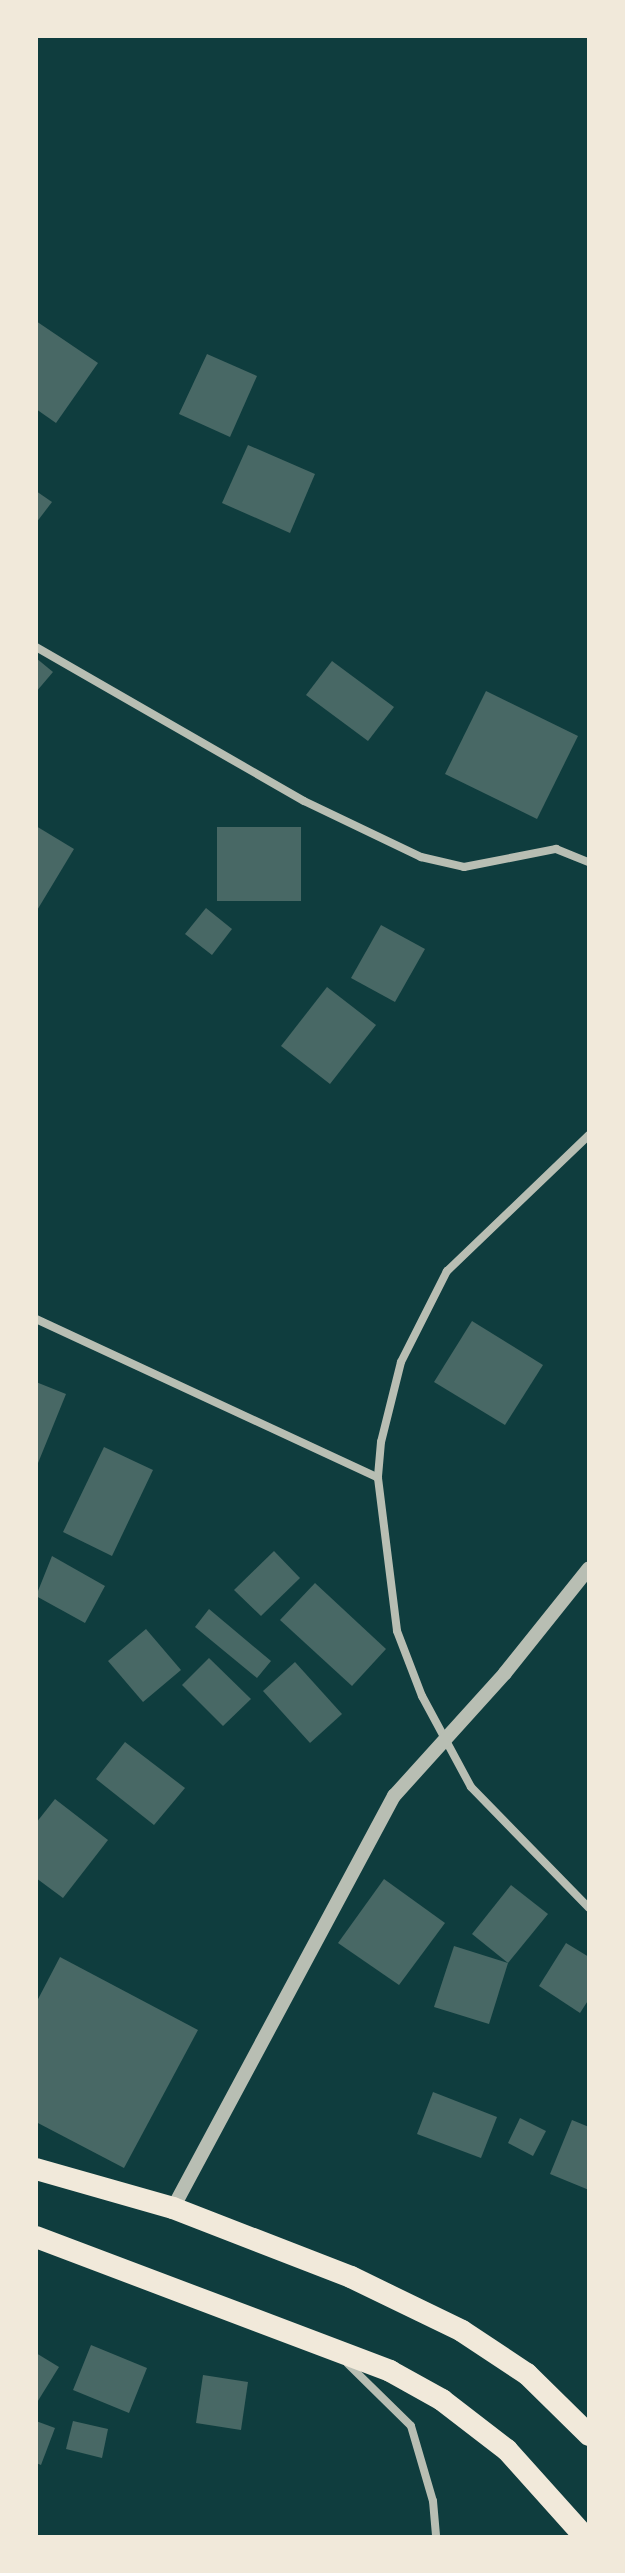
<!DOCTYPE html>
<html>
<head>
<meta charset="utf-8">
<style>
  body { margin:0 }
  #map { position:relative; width:625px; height:2573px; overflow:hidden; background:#0f3d3e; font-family:"PT Sans",sans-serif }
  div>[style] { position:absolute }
  .building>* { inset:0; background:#486865 }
  .minor>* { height:8px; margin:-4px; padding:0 4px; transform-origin:4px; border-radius:4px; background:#b8beb3 }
  .tertiary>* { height:14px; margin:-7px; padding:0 7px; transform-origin:7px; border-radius:7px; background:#b8beb3 }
  .trunk>* { height:22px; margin:-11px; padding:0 11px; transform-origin:11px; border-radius:11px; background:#f1e9da }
  span { translate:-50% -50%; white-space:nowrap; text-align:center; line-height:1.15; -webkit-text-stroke:6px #f1e9da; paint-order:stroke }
  .frame { position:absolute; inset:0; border:38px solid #f1e9da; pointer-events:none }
</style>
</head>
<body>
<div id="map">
  <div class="building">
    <div style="clip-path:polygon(36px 321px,98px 363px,56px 423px,36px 409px)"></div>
    <div style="clip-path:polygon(207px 354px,257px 376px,230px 437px,179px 414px)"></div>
    <div style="clip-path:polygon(248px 445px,315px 474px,290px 533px,222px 503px)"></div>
    <div style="clip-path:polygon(36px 491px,52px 502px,36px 523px)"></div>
    <div style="clip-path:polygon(36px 658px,53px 672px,36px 692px)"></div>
    <div style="clip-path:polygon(332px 661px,394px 707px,368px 741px,306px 695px)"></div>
    <div style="clip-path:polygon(486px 691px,578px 736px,537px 819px,445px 774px)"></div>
    <div style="clip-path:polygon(36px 826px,74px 849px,36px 912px)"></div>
    <div style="clip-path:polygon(217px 827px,301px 827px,301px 901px,217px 901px)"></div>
    <div style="clip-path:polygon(206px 908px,232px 929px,212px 955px,185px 934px)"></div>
    <div style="clip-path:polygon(381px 925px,425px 949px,395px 1002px,351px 978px)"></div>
    <div style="clip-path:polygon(327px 987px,376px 1025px,330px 1084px,281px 1046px)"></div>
    <div style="clip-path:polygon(472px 1321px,543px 1365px,505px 1425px,434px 1382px)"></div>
    <div style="clip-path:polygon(36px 1382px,66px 1394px,36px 1468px)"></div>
    <div style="clip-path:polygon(104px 1447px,153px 1470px,112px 1556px,63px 1532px)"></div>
    <div style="clip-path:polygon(274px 1551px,300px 1578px,261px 1616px,234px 1590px)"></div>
    <div style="clip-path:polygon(52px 1556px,105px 1586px,85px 1623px,36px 1596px)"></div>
    <div style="clip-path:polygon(315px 1583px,386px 1649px,352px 1686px,280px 1620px)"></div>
    <div style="clip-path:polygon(209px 1609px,271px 1661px,257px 1678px,195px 1627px)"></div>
    <div style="clip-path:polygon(146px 1629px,181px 1670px,143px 1702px,108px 1661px)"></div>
    <div style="clip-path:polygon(209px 1658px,251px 1699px,223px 1726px,182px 1685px)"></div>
    <div style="clip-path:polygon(295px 1662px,342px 1714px,310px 1743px,263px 1691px)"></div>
    <div style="clip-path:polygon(125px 1742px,185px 1788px,154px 1825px,96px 1779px)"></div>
    <div style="clip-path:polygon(55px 1799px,108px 1840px,63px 1898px,36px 1878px,36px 1823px)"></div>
    <div style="clip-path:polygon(384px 1879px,445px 1923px,399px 1985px,338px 1943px)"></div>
    <div style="clip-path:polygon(511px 1885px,548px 1914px,508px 1963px,472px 1934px)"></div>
    <div style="clip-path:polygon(566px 1943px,589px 1957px,589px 1999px,580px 2013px,539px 1986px)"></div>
    <div style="clip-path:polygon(454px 1946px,508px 1963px,489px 2024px,434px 2007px)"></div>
    <div style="clip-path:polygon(60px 1957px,198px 2030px,124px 2168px,36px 2122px,36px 2003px)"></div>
    <div style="clip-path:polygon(433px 2092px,497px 2117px,481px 2158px,417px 2134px)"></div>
    <div style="clip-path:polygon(520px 2118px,546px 2131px,533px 2156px,508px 2143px)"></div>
    <div style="clip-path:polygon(572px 2120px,589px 2127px,589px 2190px,550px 2174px)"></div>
    <div style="clip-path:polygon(91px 2345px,147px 2368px,129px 2413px,73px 2390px)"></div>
    <div style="clip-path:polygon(36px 2353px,59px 2367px,36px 2404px)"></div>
    <div style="clip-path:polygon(203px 2375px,248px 2382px,241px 2430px,196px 2423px)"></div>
    <div style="clip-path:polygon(36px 2421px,55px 2428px,41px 2465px,36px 2463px)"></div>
    <div style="clip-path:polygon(73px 2421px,108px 2429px,102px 2458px,66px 2449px)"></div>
  </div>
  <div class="minor">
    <div style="left:36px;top:647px;width:309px;rotate:29.9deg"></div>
    <div style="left:304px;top:801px;width:130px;rotate:25.6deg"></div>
    <div style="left:421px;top:857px;width:44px;rotate:13.1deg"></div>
    <div style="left:464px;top:867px;width:94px;rotate:-11.1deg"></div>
    <div style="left:556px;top:849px;width:35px;rotate:22deg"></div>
    <div style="left:589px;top:1135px;width:197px;rotate:136.2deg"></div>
    <div style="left:447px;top:1271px;width:102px;rotate:116.8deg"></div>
    <div style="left:401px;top:1362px;width:82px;rotate:104deg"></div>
    <div style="left:381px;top:1442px;width:36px;rotate:95deg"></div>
    <div style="left:378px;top:1478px;width:154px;rotate:82.9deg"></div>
    <div style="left:397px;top:1631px;width:70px;rotate:69deg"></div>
    <div style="left:422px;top:1696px;width:103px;rotate:61.7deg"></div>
    <div style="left:471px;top:1787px;width:169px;rotate:45.7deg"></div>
    <div style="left:36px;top:1319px;width:377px;rotate:24.9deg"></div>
    <div style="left:348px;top:2364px;width:88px;rotate:44.5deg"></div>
    <div style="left:411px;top:2426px;width:78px;rotate:73.7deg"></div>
    <div style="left:433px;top:2501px;width:36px;rotate:85deg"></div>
  </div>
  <div class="tertiary">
    <div style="left:173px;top:2208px;width:468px;rotate:-61.8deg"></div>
    <div style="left:394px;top:1796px;width:166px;rotate:-47.9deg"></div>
    <div style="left:505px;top:1673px;width:134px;rotate:-51.3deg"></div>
  </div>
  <div class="trunk">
    <div style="left:36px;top:2169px;width:142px;rotate:15.9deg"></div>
    <div style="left:173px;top:2208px;width:191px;rotate:21.2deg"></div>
    <div style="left:351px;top:2277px;width:123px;rotate:25.9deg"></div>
    <div style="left:462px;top:2331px;width:78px;rotate:33.5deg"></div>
    <div style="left:527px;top:2374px;width:87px;rotate:44.5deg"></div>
    <div style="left:36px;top:2237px;width:379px;rotate:20.7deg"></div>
    <div style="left:390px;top:2371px;width:60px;rotate:29.1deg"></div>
    <div style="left:442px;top:2400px;width:82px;rotate:37.6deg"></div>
    <div style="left:507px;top:2450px;width:117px;rotate:48.1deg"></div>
  </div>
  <div class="frame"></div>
</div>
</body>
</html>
